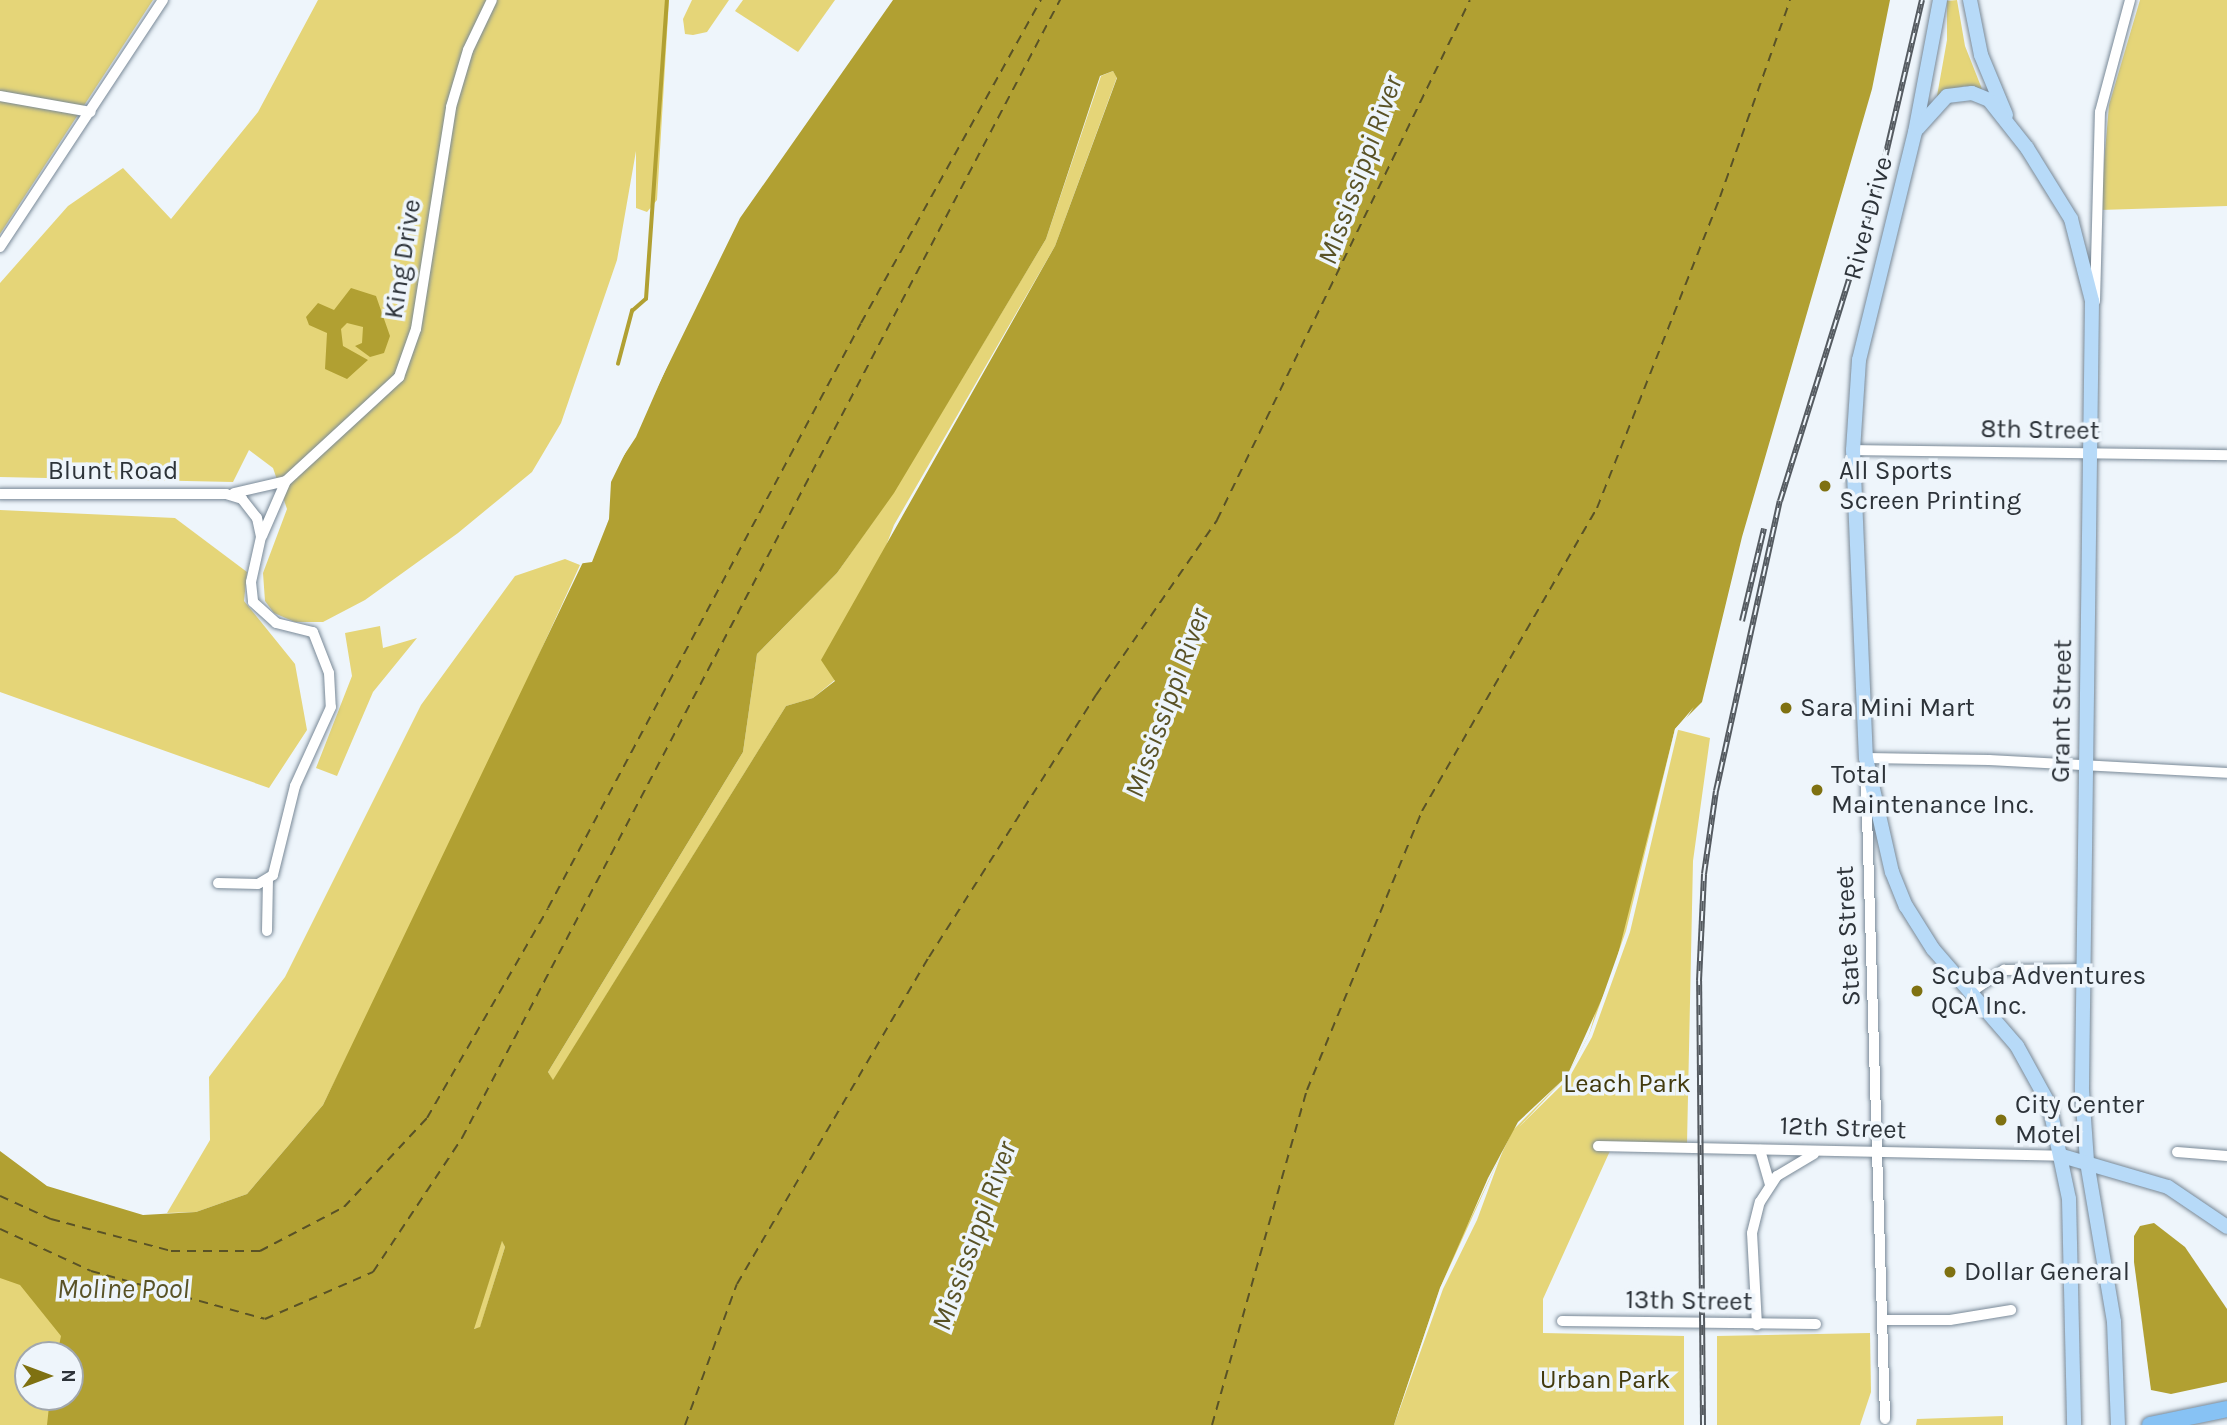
<!DOCTYPE html>
<html>
<head>
<meta charset="utf-8">
<style>
  body { margin:0 }
  #map { position:relative; width:2227px; height:1425px; overflow:hidden; background:#eef5fb; font-family:Karla,sans-serif }
  div>[style] { position:absolute }
  .green>* { inset:0; background:#e5d578 }
  .water>* { inset:0; background:#b1a032 }
  .pier>* { inset:0; background:#eef5fb }
  .stream>* { height:3.5px; margin:-1.75px; padding:0 1.75px; transform-origin:1.75px; border-radius:1.75px; background:#b1a032 }
  .ferry>* { height:2px; margin-top:-1px; transform-origin:0; background:repeating-linear-gradient(90deg,#595226 0 9px,transparent 0 16px) }
  .roads { filter:drop-shadow(0 0 2px #798997) drop-shadow(0 0 2px #798997) }
  .minor>* { height:10px; margin:-5px; padding:0 5px; transform-origin:5px; border-radius:5px; background:#fff }
  .major>* { height:14px; margin:-7px; padding:0 7px; transform-origin:7px; border-radius:7px; background:#b7daf8 }
  .highway>* { height:16px; margin:-8px; padding:0 8px; transform-origin:8px; border-radius:8px; background:#87c2f4 }
  .rail>* { height:6px; margin-top:-3px; transform-origin:0; background:repeating-linear-gradient(90deg,#eef5fb 0 10px,#555b61 0 20px); box-sizing:border-box; border-block:2px solid #555b61 }
  .dots>* { width:19px; height:19px; translate:-50% -50%; box-sizing:border-box; border:4px solid #eef5fb; border-radius:50% }
  span { translate:-50% -50%; white-space:nowrap; text-align:center; line-height:1.15; -webkit-text-stroke:7px #eef5fb; paint-order:stroke }
  .street-label { font-size:26px; color:#2d3339 }
  .poi-label { font-size:26px; color:#2d3339 }
  .left { translate:0 -50%; text-align:left }
  .park-label { font-size:26px; color:#423a0d }
  .water-label { font-size:28px; color:#595226; font-style:italic }
  .north { position:absolute; left:14px; top:1341px; width:70px; height:70px; box-sizing:border-box; background:#eef5fb; border:2px solid #a1a7ad; border-radius:50%; rotate:90deg; font-size:19px; font-weight:700; line-height:28px; text-align:center; color:#2d3339 }
  .north::after { content:''; display:block; margin:auto; width:24px; height:32px; background:#7f7111; clip-path:polygon(50% 0,100% 100%,50% 72%,0 100%) }
</style>
</head>
<body>
<div id="map">
  <div class="green">
    <div style="clip-path:polygon(0 0,153px 0,0 234px)"></div>
    <div style="clip-path:polygon(318px 0,669px 0,657px 200px,647px 212px,636px 208px,636px 151px,617px 260px,561px 423px,532px 472px,458px 533px,365px 600px,323px 622px,295px 622px,274px 613px,265px 601px,263px 573px,287px 509px,273px 468px,249px 450px,233px 482px,0 477px,0 283px,68px 206px,123px 168px,171px 219px,258px 112px)"></div>
    <div style="clip-path:polygon(692px 0,729px 0,707px 32px,693px 35px,685px 34px,683px 19px)"></div>
    <div style="clip-path:polygon(743px 0,835px 0,798px 52px,735px 11px)"></div>
    <div style="clip-path:polygon(1957px 0,1965px 46px,1982px 89px,1964px 86px,1937px 96px,1947px 40px,1947px 1px)"></div>
    <div style="clip-path:polygon(2140px 0,2227px 0,2227px 206px,2100px 210px,2109px 105px)"></div>
    <div style="clip-path:polygon(1113px 71px,1117px 77px,1055px 246px,894px 525px,835px 680px,813px 698px,786px 706px,553px 1081px,548px 1072px,743px 752px,757px 654px,837px 573px,893px 493px,1046px 239px,1101px 76px)"></div>
    <div style="clip-path:polygon(0 510px,175px 518px,247px 572px,244px 601px,295px 664px,307px 730px,269px 788px,0 692px)"></div>
    <div style="clip-path:polygon(565px 559px,580px 565px,454px 840px,323px 1105px,247px 1194px,196px 1212px,167px 1213px,210px 1140px,209px 1077px,285px 977px,421px 705px,515px 576px)"></div>
    <div style="clip-path:polygon(380px 626px,383px 648px,417px 638px,373px 692px,337px 776px,316px 768px,352px 676px,345px 633px)"></div>
    <div style="clip-path:polygon(1675px 729px,1710px 738px,1693px 861px,1687px 1144px,1614px 1142px,1543px 1299px,1543px 1333px,1684px 1336px,1684px 1425px,1394px 1425px,1401px 1405px,1371px 1425px,1513px 1130px,1567px 1076px,1589px 1035px)"></div>
    <div style="clip-path:polygon(502px 1240px,505px 1247px,480px 1328px,473px 1329px)"></div>
    <div style="clip-path:polygon(evenodd,0 1255px,76px 1298px,98px 1425px,0 1425px,0 1255px,28px 1355px,70px 1355px,70px 1397px,28px 1397px,28px 1355px)"></div>
    <div style="clip-path:polygon(1870px 1333px,1871px 1392px,1860px 1425px,1717px 1425px,1717px 1336px)"></div>
    <div style="clip-path:polygon(2003px 1416px,2003px 1425px,1916px 1425px,1917px 1419px)"></div>
  </div>
  <div class="water">
    <div style="clip-path:polygon(evenodd,890px 0,1890px 0,1872px 89px,1742px 537px,1702px 702px,1675px 729px,1613px 974px,1567px 1076px,1518px 1122px,1488px 1178px,1440px 1288px,1394px 1425px,47px 1425px,50px 1397px,70px 1397px,70px 1355px,57px 1355px,61px 1336px,20px 1285px,0 1278px,0 1151px,47px 1186px,143px 1215px,196px 1212px,247px 1194px,323px 1105px,607px 512px,603px 497px,611px 475px,636px 437px,704px 282px,756px 187px,890px 0,1113px 71px,1117px 78px,1055px 246px,821px 660px,835px 681px,813px 698px,786px 706px,553px 1080px,548px 1072px,743px 752px,757px 654px,837px 573px,894px 493px,1046px 239px,1100px 76px,1113px 71px,890px 0,502px 1241px,505px 1247px,480px 1327px,474px 1329px,502px 1241px)"></div>
    <div style="clip-path:polygon(351px 288px,376px 296px,390px 336px,384px 353px,370px 357px,355px 346px,362px 343px,363px 327px,347px 323px,341px 329px,343px 346px,368px 360px,347px 379px,325px 369px,327px 333px,309px 325px,306px 317px,318px 303px,334px 310px)"></div>
    <div style="clip-path:polygon(2154px 1223px,2185px 1247px,2227px 1309px,2227px 1382px,2171px 1394px,2151px 1390px,2134px 1262px,2134px 1236px,2140px 1226px)"></div>
  </div>
  <div class="pier">
    <div style="clip-path:polygon(886px 0,893px 0,740px 218px,611px 482px,609px 519px,592px 562px,577px 564px,603px 512px,599px 497px,608px 473px,633px 435px,701px 281px,753px 185px)"></div>
    <div style="clip-path:polygon(1694px 707px,1678px 730px,1630px 932px,1592px 1037px,1569px 1078px,1519px 1127px,1567px 1076px,1589px 1035px,1626px 931px,1675px 729px)"></div>
    <div style="clip-path:polygon(1503px 1150px,1477px 1220px,1443px 1289px,1394px 1425px,1440px 1288px)"></div>
  </div>
  <div class="stream">
    <div style="left:618px;top:364px;width:55px;rotate:-75.2deg"></div>
    <div style="left:632px;top:311px;width:18px;rotate:-41deg"></div>
    <div style="left:646px;top:299px;width:300px;rotate:-86deg"></div>
  </div>
  <div class="ferry">
    <div style="left:0;top:1196px;width:56px;rotate:24.3deg"></div>
    <div style="left:51px;top:1219px;width:124px;rotate:14.9deg"></div>
    <div style="left:171px;top:1251px;width:89px"></div>
    <div style="left:260px;top:1251px;width:95px;rotate:-27.6deg"></div>
    <div style="left:344px;top:1207px;width:122px;rotate:-47deg"></div>
    <div style="left:427px;top:1118px;width:242px;rotate:-60deg"></div>
    <div style="left:548px;top:908px;width:663px;rotate:-61.85deg"></div>
    <div style="left:861px;top:323px;width:370px;rotate:-60.9deg"></div>
    <div style="left:0;top:1229px;width:100px;rotate:24.8deg"></div>
    <div style="left:91px;top:1271px;width:180px;rotate:15.4deg"></div>
    <div style="left:265px;top:1319px;width:118px;rotate:-23.5deg"></div>
    <div style="left:373px;top:1272px;width:161px;rotate:-56.4deg"></div>
    <div style="left:462px;top:1138px;width:1286px;rotate:-62.28deg"></div>
    <div style="left:685px;top:1425px;width:150px;rotate:-69.8deg"></div>
    <div style="left:737px;top:1284px;width:379px;rotate:-59.6deg"></div>
    <div style="left:929px;top:957px;width:311px;rotate:-57.5deg"></div>
    <div style="left:1096px;top:695px;width:213px;rotate:-55.3deg"></div>
    <div style="left:1217px;top:520px;width:578px;rotate:-64.06deg"></div>
    <div style="left:1212px;top:1425px;width:348px;rotate:-74.2deg"></div>
    <div style="left:1307px;top:1090px;width:302px;rotate:-67.6deg"></div>
    <div style="left:1422px;top:811px;width:350px;rotate:-60deg"></div>
    <div style="left:1597px;top:508px;width:334px;rotate:-68.4deg"></div>
    <div style="left:1720px;top:197px;width:209px;rotate:-70.4deg"></div>
  </div>
  <div class="roads">
    <div class="minor">
      <div style="left:0;top:96px;width:92px;rotate:10deg"></div>
      <div style="left:0;top:247px;width:296px;rotate:-56.6deg"></div>
      <div style="left:2095px;top:301px;width:189px;rotate:-88.5deg"></div>
      <div style="left:2100px;top:112px;width:116px;rotate:-75deg"></div>
      <div style="left:1853px;top:450px;width:374px;rotate:0.8deg"></div>
      <div style="left:234px;top:493px;width:53px;rotate:-13deg"></div>
      <div style="left:286px;top:481px;width:154px;rotate:-42.6deg"></div>
      <div style="left:399px;top:377px;width:51px;rotate:-70.5deg"></div>
      <div style="left:416px;top:329px;width:225px;rotate:-81deg"></div>
      <div style="left:451px;top:107px;width:59px;rotate:-73.4deg"></div>
      <div style="left:468px;top:50px;width:55px;rotate:-64.4deg"></div>
      <div style="left:0;top:494px;width:226px"></div>
      <div style="left:226px;top:494px;width:17px;rotate:17deg"></div>
      <div style="left:242px;top:499px;width:24px;rotate:52deg"></div>
      <div style="left:257px;top:518px;width:19px;rotate:78deg"></div>
      <div style="left:261px;top:537px;width:46px;rotate:102.5deg"></div>
      <div style="left:251px;top:582px;width:20px;rotate:84deg"></div>
      <div style="left:253px;top:602px;width:31px;rotate:42deg"></div>
      <div style="left:276px;top:623px;width:38px;rotate:14deg"></div>
      <div style="left:313px;top:632px;width:44px;rotate:68.7deg"></div>
      <div style="left:329px;top:673px;width:34px;rotate:87deg"></div>
      <div style="left:331px;top:707px;width:87px;rotate:114.5deg"></div>
      <div style="left:295px;top:786px;width:92px;rotate:103.9deg"></div>
      <div style="left:273px;top:875px;width:17px;rotate:149deg"></div>
      <div style="left:258px;top:884px;width:40px;rotate:-178.6deg"></div>
      <div style="left:262px;top:536px;width:58px;rotate:-66.5deg"></div>
      <div style="left:1866px;top:765px;width:7px;rotate:-90deg"></div>
      <div style="left:1866px;top:758px;width:123px;rotate:0.9deg"></div>
      <div style="left:1989px;top:760px;width:238px;rotate:3.1deg"></div>
      <div style="left:1866px;top:781px;width:638px;rotate:88.29deg"></div>
      <div style="left:267px;top:931px;width:51px;rotate:-88.9deg"></div>
      <div style="left:1971px;top:992px;width:40px;rotate:-34deg"></div>
      <div style="left:2004px;top:970px;width:81px;rotate:-0.7deg"></div>
      <div style="left:1598px;top:1146px;width:464px;rotate:1.2deg"></div>
      <div style="left:1760px;top:1150px;width:35px;rotate:74deg"></div>
      <div style="left:2177px;top:1152px;width:50px;rotate:4.6deg"></div>
      <div style="left:1883px;top:1320px;width:67px"></div>
      <div style="left:1950px;top:1320px;width:62px;rotate:-9.3deg"></div>
      <div style="left:1562px;top:1321px;width:254px;rotate:0.7deg"></div>
      <div style="left:1757px;top:1325px;width:92px;rotate:-93.1deg"></div>
      <div style="left:1752px;top:1233px;width:32px;rotate:-76deg"></div>
      <div style="left:1760px;top:1202px;width:31px;rotate:-57deg"></div>
      <div style="left:1777px;top:1176px;width:43px;rotate:-30.7deg"></div>
    </div>
    <div class="major">
      <div style="left:1940px;top:0;width:134px;rotate:100.7deg"></div>
      <div style="left:1915px;top:132px;width:235px;rotate:103.8deg"></div>
      <div style="left:1859px;top:360px;width:90px;rotate:93.8deg"></div>
      <div style="left:1853px;top:450px;width:308px;rotate:87.6deg"></div>
      <div style="left:1866px;top:758px;width:117px;rotate:77.2deg"></div>
      <div style="left:1892px;top:872px;width:37px;rotate:68deg"></div>
      <div style="left:1906px;top:906px;width:51px;rotate:57.9deg"></div>
      <div style="left:1933px;top:949px;width:128px;rotate:49.1deg"></div>
      <div style="left:2017px;top:1046px;width:66px;rotate:61.1deg"></div>
      <div style="left:2049px;top:1104px;width:97px;rotate:78.1deg"></div>
      <div style="left:2069px;top:1199px;width:226px;rotate:88.7deg"></div>
      <div style="left:1970px;top:0;width:56px;rotate:78.7deg"></div>
      <div style="left:1981px;top:55px;width:65px;rotate:67.4deg"></div>
      <div style="left:1918px;top:128px;width:43px;rotate:-47.8deg"></div>
      <div style="left:1947px;top:96px;width:25px;rotate:-7deg"></div>
      <div style="left:1972px;top:93px;width:18px;rotate:22deg"></div>
      <div style="left:1989px;top:100px;width:61px;rotate:51.6deg"></div>
      <div style="left:2027px;top:148px;width:84px;rotate:58.2deg"></div>
      <div style="left:2071px;top:219px;width:85px;rotate:75.6deg"></div>
      <div style="left:2092px;top:301px;width:789px;rotate:90.73deg"></div>
      <div style="left:2082px;top:1090px;width:72px;rotate:86deg"></div>
      <div style="left:2087px;top:1162px;width:162px;rotate:80.4deg"></div>
      <div style="left:2114px;top:1322px;width:103px;rotate:87.8deg"></div>
      <div style="left:2062px;top:1156px;width:110px;rotate:16.3deg"></div>
      <div style="left:2168px;top:1187px;width:71px;rotate:34.1deg"></div>
    </div>
    <div class="highway">
      <div style="left:2150px;top:1425px;width:79px;rotate:-11.7deg"></div>
    </div>
  </div>
  <div class="rail">
    <div style="left:1742px;top:621px;width:95px;rotate:-76.6deg"></div>
    <div style="left:1703px;top:1425px;width:444px;rotate:-90.5deg"></div>
    <div style="left:1699px;top:981px;width:107px;rotate:-87.3deg"></div>
    <div style="left:1704px;top:874px;width:84px;rotate:-81.8deg"></div>
    <div style="left:1716px;top:791px;width:297px;rotate:-77.6deg"></div>
    <div style="left:1780px;top:501px;width:337px;rotate:-72.7deg"></div>
    <div style="left:1880px;top:179px;width:184px;rotate:-76.8deg"></div>
  </div>
  <div class="dots">
    <div style="left:1825px;top:486px;background:#7f7111"></div>
    <div style="left:1786px;top:708px;background:#7f7111"></div>
    <div style="left:1817px;top:790px;background:#7f7111"></div>
    <div style="left:1917px;top:991px;background:#7f7111"></div>
    <div style="left:2001px;top:1120px;background:#7f7111"></div>
    <div style="left:1950px;top:1272px;background:#7f7111"></div>
  </div>
  <div class="street-label">
    <span style="left:1868px;top:218px;rotate:-75deg">River Drive</span>
    <span style="left:403px;top:259px;rotate:-81deg">King Drive</span>
    <span style="left:2040px;top:430px;rotate:1deg">8th Street</span>
    <span style="left:113px;top:471px">Blunt Road</span>
    <span style="left:2062px;top:711px;rotate:-89deg">Grant Street</span>
    <span style="left:1848px;top:936px;rotate:-93deg">State Street</span>
    <span style="left:1843px;top:1128px;rotate:2deg">12th Street</span>
    <span style="left:1689px;top:1301px;rotate:1deg">13th Street</span>
  </div>
  <div class="poi-label">
    <span class="left" style="left:1839px;top:486px">All Sports<br>Screen Printing</span>
    <span class="left" style="left:1800px;top:708px">Sara Mini Mart</span>
    <span class="left" style="left:1831px;top:790px">Total<br>Maintenance Inc.</span>
    <span class="left" style="left:1931px;top:991px">Scuba Adventures<br>QCA Inc.</span>
    <span class="left" style="left:2015px;top:1120px">City Center<br>Motel</span>
    <span class="left" style="left:1964px;top:1272px">Dollar General</span>
  </div>
  <div class="park-label">
    <span style="left:1627px;top:1084px">Leach Park</span>
    <span style="left:1605px;top:1380px">Urban Park</span>
  </div>
  <div class="water-label">
    <span style="left:1360px;top:170px;rotate:-70deg">Mississippi River</span>
    <span style="left:1167px;top:703px;rotate:-70deg">Mississippi River</span>
    <span style="left:974px;top:1236px;rotate:-70deg">Mississippi River</span>
    <span style="left:123px;top:1289px">Moline Pool</span>
  </div>
  <div class="north">N</div>
</div>
</body>
</html>
